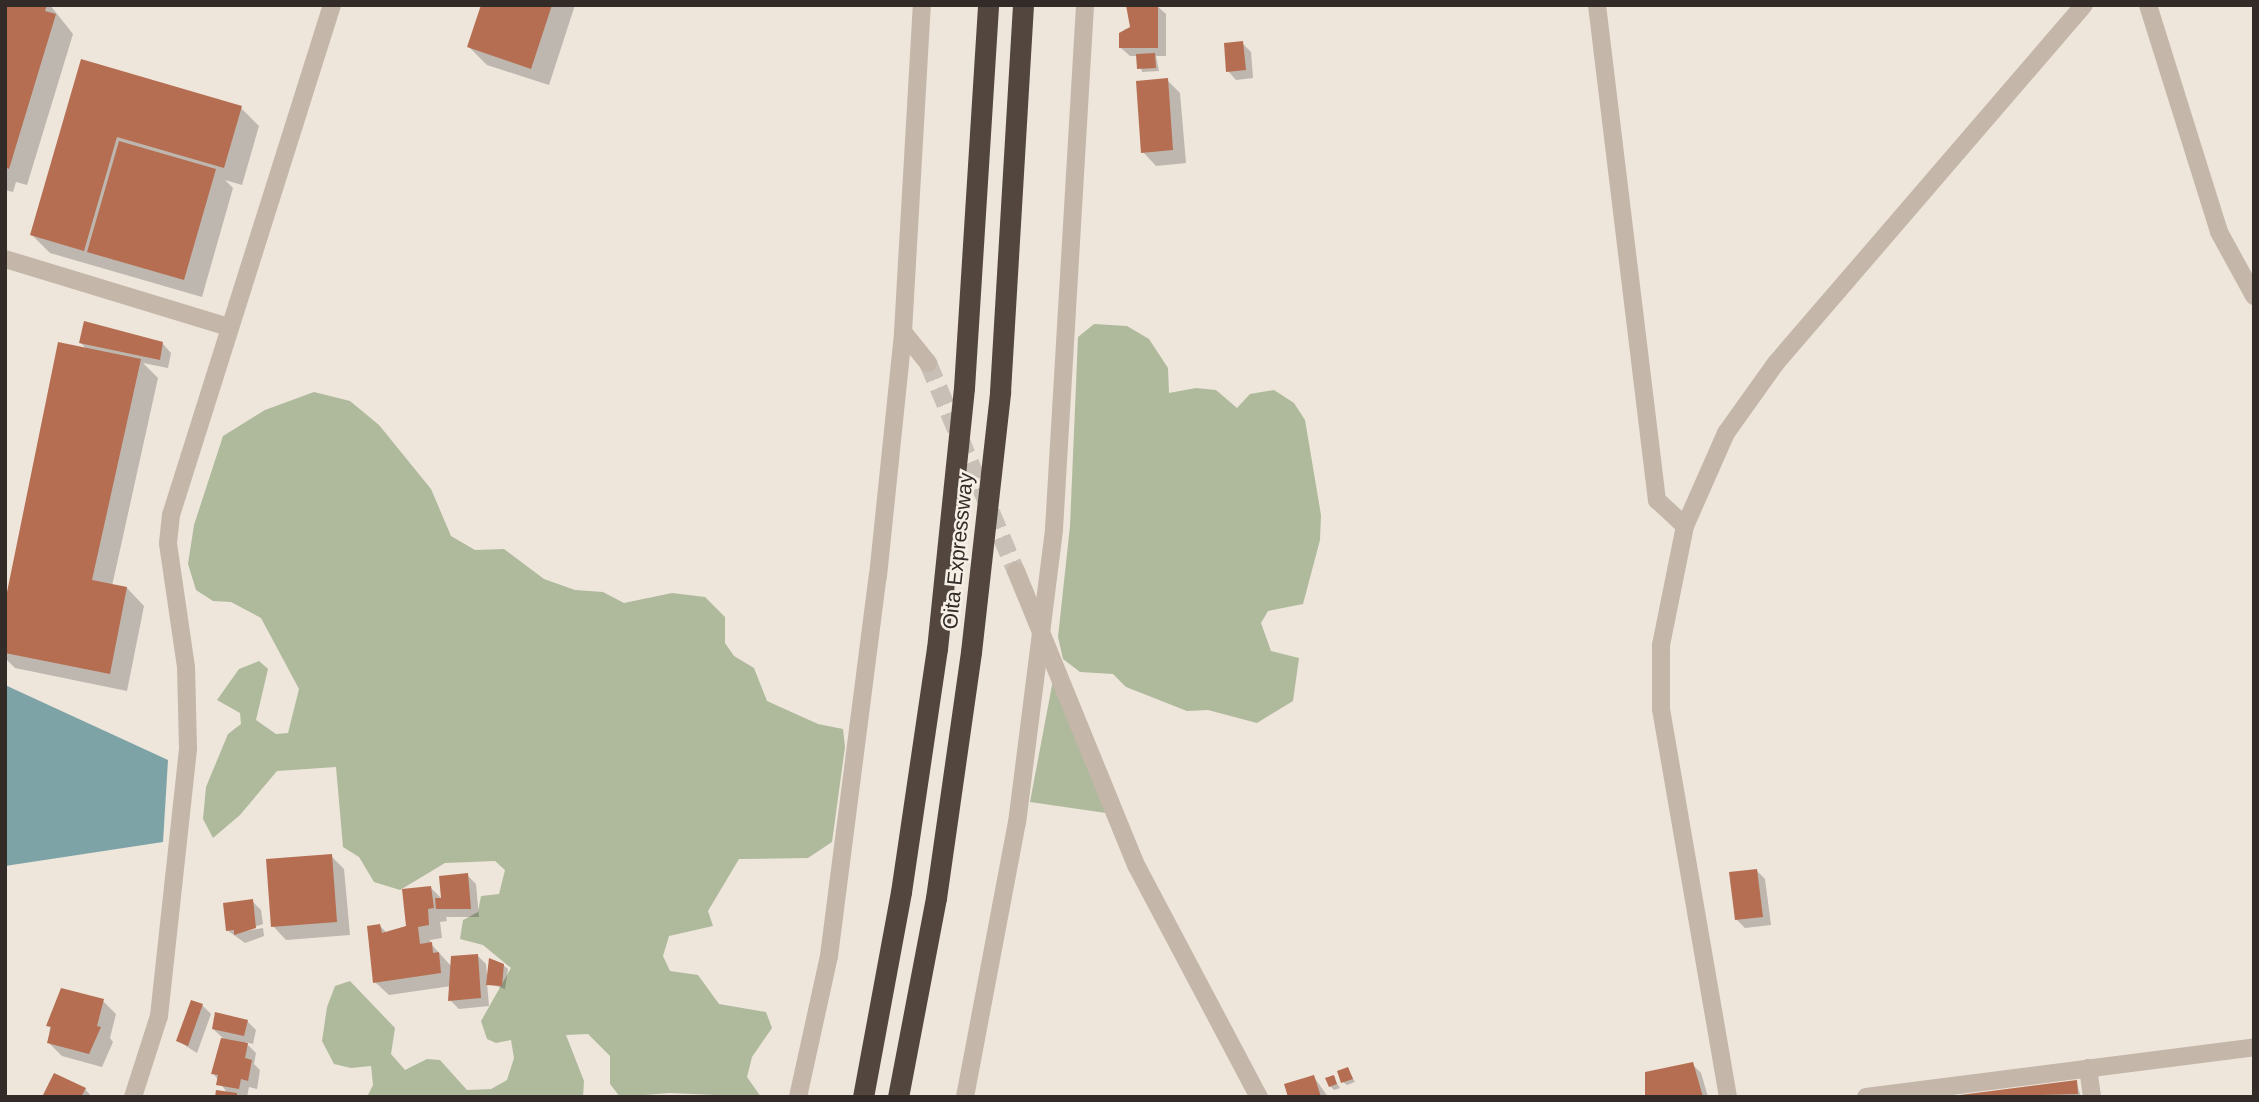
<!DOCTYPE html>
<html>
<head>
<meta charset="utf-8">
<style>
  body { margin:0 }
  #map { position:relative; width:2259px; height:1102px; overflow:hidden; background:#eee5db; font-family:Arial,sans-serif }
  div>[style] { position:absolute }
  .green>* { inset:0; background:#afba9d }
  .water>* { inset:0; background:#7da3a7 }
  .shadow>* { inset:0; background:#0003 }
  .building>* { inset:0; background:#b56e51 }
  .minor-tunnel>* { height:18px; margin-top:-9px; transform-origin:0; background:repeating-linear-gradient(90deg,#c8c0b7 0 18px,transparent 0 27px) }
  .minor>* { height:18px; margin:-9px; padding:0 9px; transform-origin:9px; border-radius:9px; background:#c4b6a8 }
  .tertiary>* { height:18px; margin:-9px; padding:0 9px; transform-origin:9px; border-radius:9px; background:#c4b6a8 }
  .motorway>* { height:21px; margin:-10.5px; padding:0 10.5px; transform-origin:10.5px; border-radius:10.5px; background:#52463f }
  span { translate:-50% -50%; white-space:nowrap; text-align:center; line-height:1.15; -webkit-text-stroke:5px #f6efe6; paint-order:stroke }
  .street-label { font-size:21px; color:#322b27 }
  .frame { position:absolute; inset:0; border:7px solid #322b27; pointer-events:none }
</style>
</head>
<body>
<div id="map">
  <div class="green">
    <div style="clip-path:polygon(1094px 324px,1127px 326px,1149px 339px,1168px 368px,1169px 393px,1196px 388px,1216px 390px,1237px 408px,1250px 394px,1274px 390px,1294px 403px,1305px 420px,1321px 515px,1320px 540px,1303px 604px,1268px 611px,1261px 623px,1271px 651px,1299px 658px,1293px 701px,1257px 723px,1208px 710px,1187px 711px,1126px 687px,1113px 674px,1080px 672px,1063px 659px,1058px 637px,1070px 526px,1078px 337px)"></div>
    <div style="clip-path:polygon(314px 392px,350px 401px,379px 425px,431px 489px,451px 536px,475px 550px,504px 549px,544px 579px,575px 590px,603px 592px,624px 603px,672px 593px,705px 597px,725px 617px,725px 643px,734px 656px,754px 668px,767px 701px,818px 724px,843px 729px,845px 747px,832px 842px,808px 858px,739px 859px,708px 911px,713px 926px,669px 936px,663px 956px,670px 971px,698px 975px,719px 1004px,766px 1012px,772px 1028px,752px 1057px,747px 1077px,761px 1097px,669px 1093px,620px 1097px,610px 1084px,610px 1056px,588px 1034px,566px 1035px,584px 1081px,583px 1097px,367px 1097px,373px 1085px,371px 1066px,351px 1068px,334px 1064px,322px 1041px,327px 1007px,335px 986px,350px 981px,395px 1028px,391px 1054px,405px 1070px,427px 1059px,440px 1060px,467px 1090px,491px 1089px,507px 1080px,514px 1058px,511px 1040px,496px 1043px,487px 1039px,481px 1021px,511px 968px,483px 945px,460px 939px,463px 920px,478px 912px,481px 896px,499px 894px,505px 870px,495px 861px,445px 863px,400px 890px,374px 882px,359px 857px,343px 847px,336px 767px,277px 771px,240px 815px,213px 838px,203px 819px,206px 787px,228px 734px,241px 724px,240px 713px,217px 700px,239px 669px,259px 661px,268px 669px,256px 720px,276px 734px,288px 733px,299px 689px,261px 618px,231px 602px,213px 601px,196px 590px,188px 564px,194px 525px,223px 436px,265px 410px)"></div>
    <div style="clip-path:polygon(1053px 680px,1106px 813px,1030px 802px)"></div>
  </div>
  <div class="water">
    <div style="clip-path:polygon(5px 685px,168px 760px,163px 842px,5px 866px)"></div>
  </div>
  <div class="shadow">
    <div style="clip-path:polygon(5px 5px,50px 5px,73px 34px,27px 185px,16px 182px,13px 192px,5px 190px)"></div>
    <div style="clip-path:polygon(483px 5px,575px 5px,549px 85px,487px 65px,469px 47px)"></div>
    <div style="clip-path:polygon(1157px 6px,1166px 14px,1166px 56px,1156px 56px,1159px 71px,1142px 72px,1138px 56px,1130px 56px,1121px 48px,1125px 29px,1132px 29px)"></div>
    <div style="clip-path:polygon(1242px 43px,1251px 52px,1253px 78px,1236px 80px,1228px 71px)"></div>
    <div style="clip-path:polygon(82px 62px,241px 108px,259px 126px,242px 185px,225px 180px,233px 188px,202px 297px,50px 253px,32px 235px)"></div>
    <div style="clip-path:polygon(1167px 80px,1180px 93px,1186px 163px,1156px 166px,1143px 152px)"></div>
    <div style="clip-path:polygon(81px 343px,163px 344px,171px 353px,168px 368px,143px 363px,158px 378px,112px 586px,127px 588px,144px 606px,127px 691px,15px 668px,5px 658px,5px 611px,87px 350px)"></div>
    <div style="clip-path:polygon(331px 856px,344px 869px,350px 935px,286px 940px,273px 926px)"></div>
    <div style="clip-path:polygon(1757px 871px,1765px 879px,1771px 925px,1745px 928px,1736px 919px)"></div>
    <div style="clip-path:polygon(467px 875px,476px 884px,479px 917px,446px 917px,447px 921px,440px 922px,442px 938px,430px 940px,431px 944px,452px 967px,477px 955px,486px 964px,487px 975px,503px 965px,508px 969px,505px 989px,487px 983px,489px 1006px,459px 1009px,450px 1000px,451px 986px,389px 995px,375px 982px,380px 926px,387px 933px,408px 927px,431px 888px,443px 900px)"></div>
    <div style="clip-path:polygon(252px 901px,261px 910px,263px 924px,235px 933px,263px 928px,264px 936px,245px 943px,227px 930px)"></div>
    <div style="clip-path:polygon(103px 1001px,116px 1014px,110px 1038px,113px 1042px,102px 1067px,62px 1056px,48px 1042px,52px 1014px)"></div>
    <div style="clip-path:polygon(202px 1005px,211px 1014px,197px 1053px,178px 1041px)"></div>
    <div style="clip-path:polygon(247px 1021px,256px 1030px,253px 1044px,245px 1042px,256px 1053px,254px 1064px,260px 1070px,257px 1089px,249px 1087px,247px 1097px,199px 1097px,228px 1094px,213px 1073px,223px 1038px,213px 1029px)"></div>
    <div style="clip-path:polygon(1692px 1064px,1701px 1073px,1708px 1097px,1647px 1097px,1645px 1085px)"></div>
    <div style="clip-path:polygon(1348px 1069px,1355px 1082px,1347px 1085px,1343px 1082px)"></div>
    <div style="clip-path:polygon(1314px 1077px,1328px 1097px,1290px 1097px)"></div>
    <div style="clip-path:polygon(1333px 1077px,1340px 1088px,1334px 1090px,1330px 1086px)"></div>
    <div style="clip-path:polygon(2076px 1081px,2081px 1097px,1961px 1097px)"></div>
    <div style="clip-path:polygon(85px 1089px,92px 1097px,44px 1097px)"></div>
  </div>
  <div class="building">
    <div style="clip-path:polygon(5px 5px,47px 5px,45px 11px,56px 14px,9px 169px,5px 167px)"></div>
    <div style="clip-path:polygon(481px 5px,552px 5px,531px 69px,467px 47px)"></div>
    <div style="clip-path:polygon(1126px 5px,1158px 5px,1158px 48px,1119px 48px,1119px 33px,1130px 27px)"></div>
    <div style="clip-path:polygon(1243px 41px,1246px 70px,1226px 72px,1224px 43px)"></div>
    <div style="clip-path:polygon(1155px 53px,1156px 68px,1137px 69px,1136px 54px)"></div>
    <div style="clip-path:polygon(81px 59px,242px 106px,224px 168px,117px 137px,84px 251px,30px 235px)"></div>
    <div style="clip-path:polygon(1168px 78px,1173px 150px,1141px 153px,1136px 81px)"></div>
    <div style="clip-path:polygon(119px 141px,216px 169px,184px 280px,87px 252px)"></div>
    <div style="clip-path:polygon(84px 321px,163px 342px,160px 360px,79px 343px)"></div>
    <div style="clip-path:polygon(58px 342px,141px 359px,92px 580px,127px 587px,110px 674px,5px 653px,5px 602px)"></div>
    <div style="clip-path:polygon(332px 854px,337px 922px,271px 927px,266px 859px)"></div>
    <div style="clip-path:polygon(1757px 869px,1763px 917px,1735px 920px,1729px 872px)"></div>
    <div style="clip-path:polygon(468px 873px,471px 909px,436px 909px,435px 898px,441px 898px,439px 876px)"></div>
    <div style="clip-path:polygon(431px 886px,434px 908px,428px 909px,429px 925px,418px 927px,420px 944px,432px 942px,433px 953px,439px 952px,441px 973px,373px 983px,367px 926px,380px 924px,382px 933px,406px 926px,402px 889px)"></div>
    <div style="clip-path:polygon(253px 899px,256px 928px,234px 935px,234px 930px,226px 931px,223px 903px)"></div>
    <div style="clip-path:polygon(478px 954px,481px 998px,448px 1001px,451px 956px)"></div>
    <div style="clip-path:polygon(489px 958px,504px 964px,502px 986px,486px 985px)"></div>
    <div style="clip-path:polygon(61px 988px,104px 999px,97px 1026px,101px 1027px,89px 1054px,47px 1043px,51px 1027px,46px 1026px)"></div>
    <div style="clip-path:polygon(191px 1000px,203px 1004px,188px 1046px,176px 1041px)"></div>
    <div style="clip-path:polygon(215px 1012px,248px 1020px,244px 1036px,212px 1029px)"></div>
    <div style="clip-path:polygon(221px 1038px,248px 1043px,245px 1058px,252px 1060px,248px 1081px,241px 1079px,239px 1089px,216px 1085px,218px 1075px,211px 1074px)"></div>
    <div style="clip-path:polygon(1693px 1062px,1703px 1097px,1645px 1097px,1645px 1072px)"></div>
    <div style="clip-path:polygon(1348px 1067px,1353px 1079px,1341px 1083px,1337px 1071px)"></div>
    <div style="clip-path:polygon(54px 1073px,86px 1088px,81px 1097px,42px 1097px)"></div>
    <div style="clip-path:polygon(1314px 1075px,1321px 1097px,1288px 1097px,1284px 1084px)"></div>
    <div style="clip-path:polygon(1334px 1075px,1337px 1084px,1329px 1087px,1325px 1078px)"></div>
    <div style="clip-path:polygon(2077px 1080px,2078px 1094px,1961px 1097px,1960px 1095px)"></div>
    <div style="clip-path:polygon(216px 1090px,237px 1093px,237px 1097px,215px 1097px)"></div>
  </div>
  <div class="minor-tunnel">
    <div style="left:928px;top:363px;width:226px;rotate:67.1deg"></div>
  </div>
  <div class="minor">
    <div style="left:1597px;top:5px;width:499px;rotate:83.1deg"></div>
    <div style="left:1657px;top:500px;width:38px;rotate:43deg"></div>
    <div style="left:903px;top:332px;width:40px;rotate:51deg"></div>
    <div style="left:1016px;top:571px;width:318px;rotate:67.8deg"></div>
    <div style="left:1136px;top:865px;width:263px;rotate:62.1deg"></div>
    <div style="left:2088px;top:1068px;width:29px;rotate:82deg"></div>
    <div style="left:798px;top:1097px;width:144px;rotate:-77.6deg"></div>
    <div style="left:829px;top:956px;width:383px;rotate:-82.7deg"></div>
    <div style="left:878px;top:576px;width:245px;rotate:-84.1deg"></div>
    <div style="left:903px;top:332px;width:328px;rotate:-86.7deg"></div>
    <div style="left:965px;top:1097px;width:279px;rotate:-79.3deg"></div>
    <div style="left:1017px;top:823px;width:296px;rotate:-82.8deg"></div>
    <div style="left:1054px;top:529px;width:525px;rotate:-86.61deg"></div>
    <div style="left:1866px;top:1097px;width:391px;rotate:-7.3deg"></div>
  </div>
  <div class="tertiary">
    <div style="left:2148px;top:5px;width:238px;rotate:72.6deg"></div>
    <div style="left:2219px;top:232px;width:73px;rotate:61.3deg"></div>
    <div style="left:5px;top:259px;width:234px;rotate:16.9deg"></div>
    <div style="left:133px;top:1097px;width:85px;rotate:-72.2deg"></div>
    <div style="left:159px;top:1016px;width:270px;rotate:-83.8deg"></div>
    <div style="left:188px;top:748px;width:81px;rotate:-91.4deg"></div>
    <div style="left:186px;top:667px;width:125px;rotate:-98.3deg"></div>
    <div style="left:168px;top:543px;width:28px;rotate:-84deg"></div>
    <div style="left:171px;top:515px;width:535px;rotate:-72.48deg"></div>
    <div style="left:1728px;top:1097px;width:394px;rotate:-99.8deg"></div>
    <div style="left:1661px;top:709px;width:64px;rotate:-90deg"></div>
    <div style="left:1661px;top:645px;width:121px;rotate:-78.6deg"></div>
    <div style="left:1685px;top:526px;width:102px;rotate:-66.2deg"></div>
    <div style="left:1726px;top:433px;width:86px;rotate:-54.5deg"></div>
    <div style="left:1776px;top:363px;width:472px;rotate:-49.3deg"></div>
  </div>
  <div class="motorway">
    <div style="left:863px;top:1097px;width:208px;rotate:-79.5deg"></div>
    <div style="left:901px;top:892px;width:246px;rotate:-81.6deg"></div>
    <div style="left:937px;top:649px;width:262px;rotate:-84.1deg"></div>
    <div style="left:964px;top:388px;width:384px;rotate:-86.4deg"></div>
    <div style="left:898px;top:1097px;width:203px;rotate:-79.2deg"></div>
    <div style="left:936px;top:898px;width:248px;rotate:-81.9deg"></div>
    <div style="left:971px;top:652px;width:262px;rotate:-83.6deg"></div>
    <div style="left:1000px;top:392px;width:388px;rotate:-86.6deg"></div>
  </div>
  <div class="street-label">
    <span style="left:958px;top:551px;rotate:-84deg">Oita Expressway</span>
  </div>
  <div class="frame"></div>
</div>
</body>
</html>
